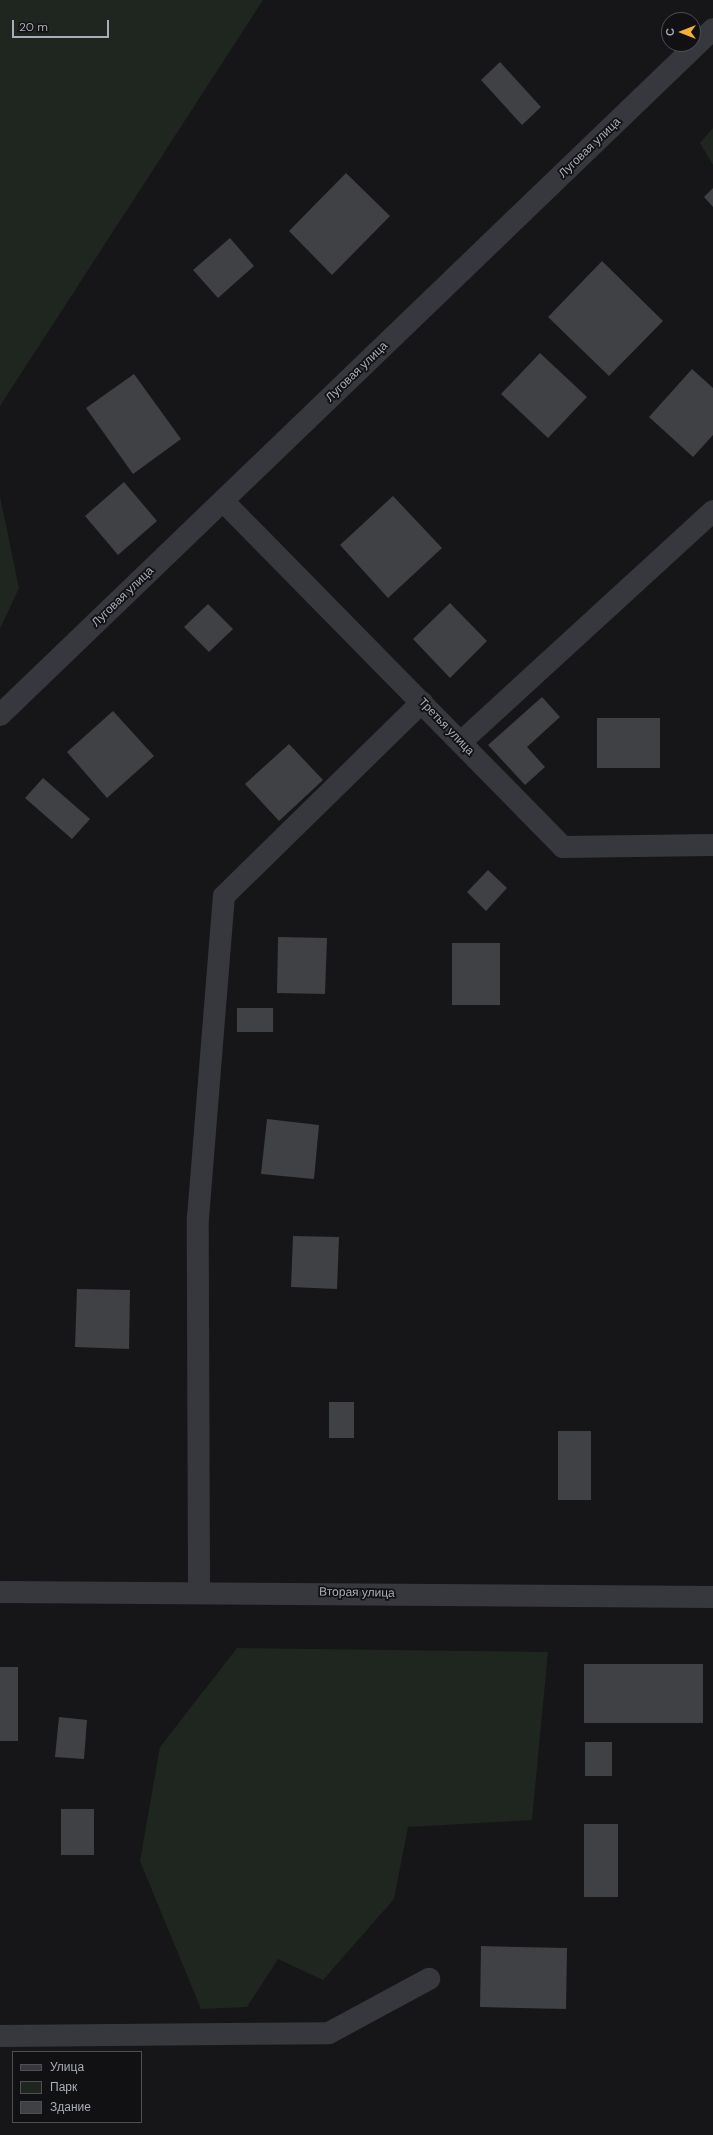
<!DOCTYPE html>
<html>
<head>
<meta charset="utf-8">
<style>
  body { margin:0 }
  #map { position:relative; width:713px; height:2135px; overflow:hidden; background:#161618; font-family:"DM Sans",sans-serif }
  div>[style] { position:absolute }
  .green>* { inset:0; background:#1e261f }
  .building>* { inset:0; background:#404145 }
  .minor>* { height:22px; margin:-11px; padding:0 11px; transform-origin:11px; border-radius:11px; background:#37383d }
  span { translate:-50% -50%; white-space:nowrap; text-align:center; line-height:1.15; -webkit-text-stroke:3.5px #111113; paint-order:stroke }
  .street-label { font-size:12px; color:#a8adb8 }
  .legend { position:absolute; left:12px; top:2051px; width:130px; height:72px; box-sizing:border-box; background:#111113; border:1px solid #4d4f55; margin:0; padding:5px 7px; list-style:none; font-size:12px; color:#a8adb8 }
  .legend li { display:flex; align-items:center; gap:8px; height:20px }
  .legend b { width:20px; border:1px solid #4d4f55 }
  .north { position:absolute; left:661px; top:12px; width:40px; height:40px; box-sizing:border-box; background:#111113; border:1px solid #4d4f55; border-radius:50%; rotate:270deg; font-size:11px; font-weight:700; line-height:16px; text-align:center; color:#a8adb8 }
  .north::after { content:''; display:block; margin:auto; width:14px; height:18px; background:#f2b134; clip-path:polygon(50% 0,100% 100%,50% 72%,0 100%) }
  .scale { position:absolute; left:12px; top:20px; width:97px; height:18px; box-sizing:border-box; border:2px solid #a8adb8; border-top:0; padding-left:5px; font-size:12px; line-height:14px; white-space:nowrap; color:#a8adb8; -webkit-text-stroke:3px #111113; paint-order:stroke }
</style>
</head>
<body>
<div id="map">
  <div class="green">
    <div style="clip-path:polygon(0 0,263px 0,0 406px)"></div>
    <div style="clip-path:polygon(713px 128px,713px 165px,700px 143px)"></div>
    <div style="clip-path:polygon(0 496px,19px 588px,0 629px)"></div>
    <div style="clip-path:polygon(237px 1648px,548px 1652px,532px 1820px,408px 1827px,394px 1899px,323px 1980px,278px 1959px,247px 2007px,201px 2009px,140px 1861px,160px 1747px)"></div>
  </div>
  <div class="building">
    <div style="clip-path:polygon(500px 62px,541px 107px,522px 125px,481px 80px)"></div>
    <div style="clip-path:polygon(346px 173px,390px 216px,332px 275px,289px 231px)"></div>
    <div style="clip-path:polygon(713px 188px,713px 207px,704px 197px)"></div>
    <div style="clip-path:polygon(230px 238px,254px 266px,218px 298px,193px 270px)"></div>
    <div style="clip-path:polygon(602px 261px,663px 321px,609px 376px,548px 317px)"></div>
    <div style="clip-path:polygon(540px 353px,587px 397px,548px 438px,501px 394px)"></div>
    <div style="clip-path:polygon(692px 369px,713px 388px,713px 435px,693px 457px,649px 417px)"></div>
    <div style="clip-path:polygon(134px 374px,181px 439px,133px 474px,86px 408px)"></div>
    <div style="clip-path:polygon(124px 482px,157px 521px,118px 555px,85px 516px)"></div>
    <div style="clip-path:polygon(393px 496px,442px 548px,388px 598px,340px 545px)"></div>
    <div style="clip-path:polygon(450px 603px,487px 641px,450px 678px,413px 639px)"></div>
    <div style="clip-path:polygon(208px 604px,233px 629px,209px 652px,184px 627px)"></div>
    <div style="clip-path:polygon(542px 697px,560px 717px,527px 747px,545px 767px,525px 785px,488px 745px)"></div>
    <div style="clip-path:polygon(113px 711px,154px 756px,107px 798px,67px 752px)"></div>
    <div style="clip-path:polygon(597px 718px,660px 718px,660px 768px,597px 768px)"></div>
    <div style="clip-path:polygon(289px 744px,323px 780px,279px 821px,245px 784px)"></div>
    <div style="clip-path:polygon(43px 778px,90px 819px,72px 839px,25px 798px)"></div>
    <div style="clip-path:polygon(488px 870px,507px 888px,486px 911px,467px 892px)"></div>
    <div style="clip-path:polygon(278px 937px,327px 938px,325px 994px,277px 993px)"></div>
    <div style="clip-path:polygon(452px 943px,500px 943px,500px 1005px,452px 1005px)"></div>
    <div style="clip-path:polygon(237px 1008px,273px 1008px,273px 1032px,237px 1032px)"></div>
    <div style="clip-path:polygon(267px 1119px,319px 1125px,314px 1179px,261px 1174px)"></div>
    <div style="clip-path:polygon(293px 1236px,339px 1237px,337px 1289px,291px 1287px)"></div>
    <div style="clip-path:polygon(77px 1289px,130px 1290px,129px 1349px,75px 1347px)"></div>
    <div style="clip-path:polygon(329px 1402px,354px 1402px,354px 1438px,329px 1438px)"></div>
    <div style="clip-path:polygon(558px 1431px,591px 1431px,591px 1500px,558px 1500px)"></div>
    <div style="clip-path:polygon(584px 1664px,703px 1664px,703px 1723px,584px 1723px)"></div>
    <div style="clip-path:polygon(0 1667px,18px 1667px,18px 1741px,0 1741px)"></div>
    <div style="clip-path:polygon(59px 1717px,87px 1720px,84px 1759px,55px 1757px)"></div>
    <div style="clip-path:polygon(585px 1742px,612px 1742px,612px 1776px,585px 1776px)"></div>
    <div style="clip-path:polygon(61px 1809px,94px 1809px,94px 1855px,61px 1855px)"></div>
    <div style="clip-path:polygon(584px 1824px,618px 1824px,618px 1897px,584px 1897px)"></div>
    <div style="clip-path:polygon(481px 1946px,567px 1948px,566px 2009px,480px 2007px)"></div>
  </div>
  <div class="minor">
    <div style="left:223px;top:501px;width:485px;rotate:45.5deg"></div>
    <div style="left:563px;top:847px;width:150px;rotate:-0.8deg"></div>
    <div style="left:0;top:715px;width:989px;rotate:-43.89deg"></div>
    <div style="left:461px;top:742px;width:342px;rotate:-42.5deg"></div>
    <div style="left:199px;top:1591px;width:373px;rotate:-90.2deg"></div>
    <div style="left:198px;top:1218px;width:323px;rotate:-85.4deg"></div>
    <div style="left:224px;top:896px;width:277px;rotate:-44.4deg"></div>
    <div style="left:0;top:1592px;width:713px;rotate:0.4deg"></div>
    <div style="left:0;top:2036px;width:329px;rotate:-0.5deg"></div>
    <div style="left:329px;top:2033px;width:114px;rotate:-28.4deg"></div>
  </div>
  <div class="street-label">
    <span style="left:590px;top:148px;rotate:-44deg">Луговая улица</span>
    <span style="left:357px;top:372px;rotate:-44deg">Луговая улица</span>
    <span style="left:123px;top:597px;rotate:-44deg">Луговая улица</span>
    <span style="left:446px;top:727px;rotate:46deg">Третья улица</span>
    <span style="left:357px;top:1593px;rotate:1deg">Вторая улица</span>
  </div>
  <ul class="legend">
  <li><b style="height:5px;background:#37383d"></b>Улица</li>
  <li><b style="height:11px;background:#1e261f"></b>Парк</li>
  <li><b style="height:11px;background:#404145"></b>Здание</li>
  </ul>
  <div class="north">С</div>
  <div class="scale">20 m</div>
</div>
</body>
</html>
